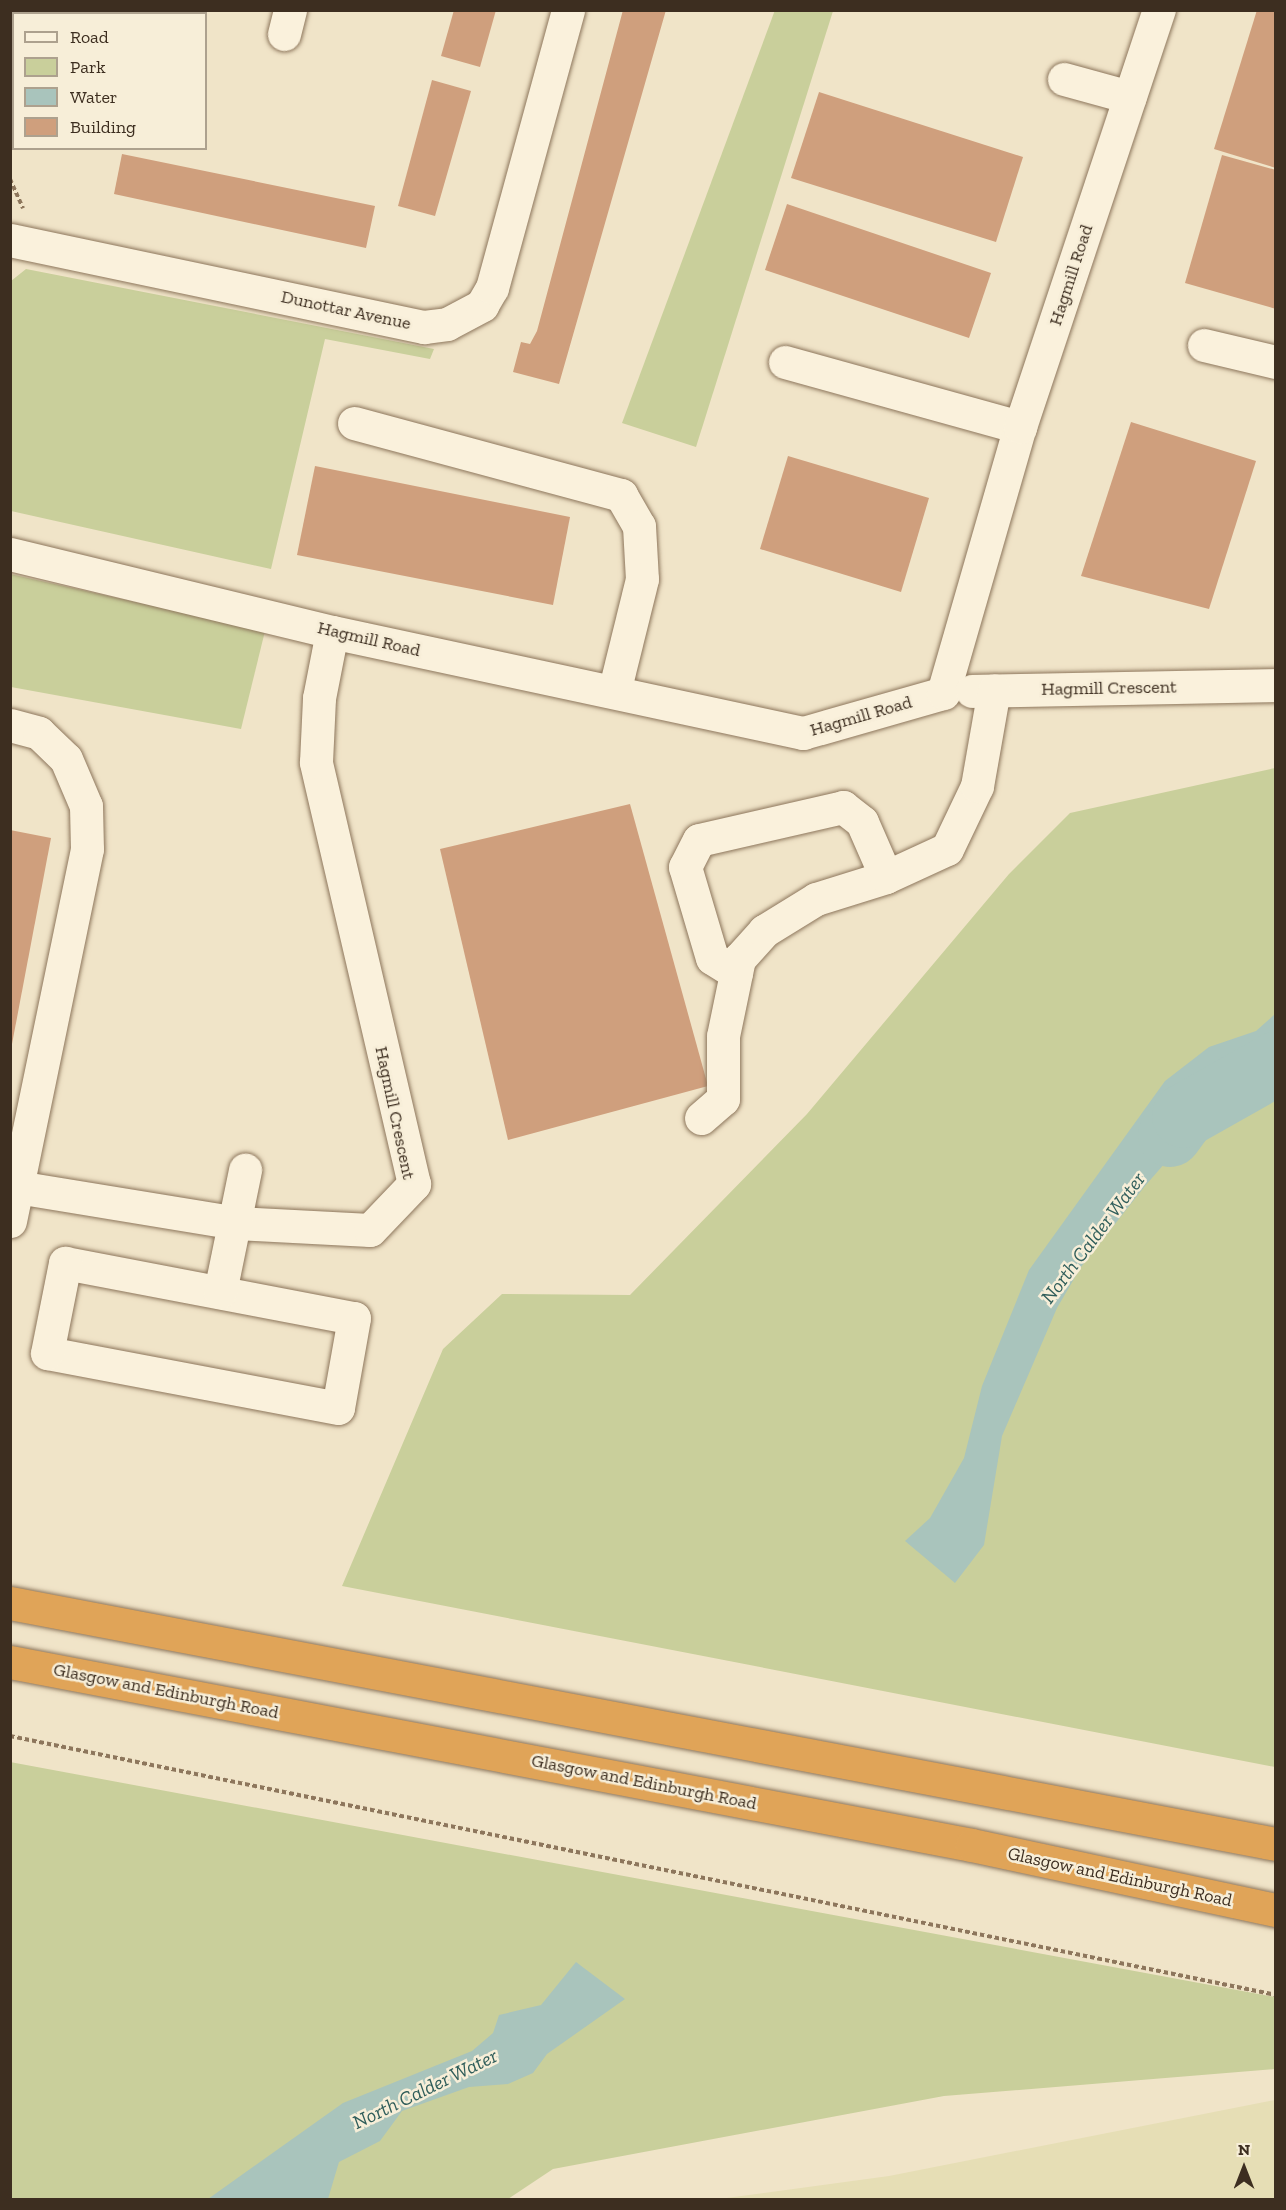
<!DOCTYPE html>
<html>
<head>
<meta charset="utf-8">
<style>
  body { margin:0 }
  #map { position:relative; width:1286px; height:2210px; overflow:hidden; background:#f0e4c8; font-family:"Zilla Slab",serif }
  div>[style] { position:absolute }
  .farmland>* { inset:0; background:#e6deb5 }
  .green>* { inset:0; background:#c9cf9b }
  .water>* { inset:0; background:#a9c4bc }
  .river>* { height:64px; margin:-32px; padding:0 32px; transform-origin:32px; border-radius:32px; background:#a9c4bc }
  .building>* { inset:0; background:#cf9f7d }
  .path>* { height:4px; margin-top:-2px; transform-origin:0; background:repeating-linear-gradient(90deg,#8d765c 0 4.5px,transparent 0 7.5px) }
  .roads { filter:drop-shadow(0 0 2px #8d765c) drop-shadow(0 0 2px #8d765c) }
  .minor>* { height:33px; margin:-16.5px; padding:0 16.5px; transform-origin:16.5px; border-radius:16.5px; background:#faf1dc }
  .highway>* { height:33px; margin:-16.5px; padding:0 16.5px; transform-origin:16.5px; border-radius:16.5px; background:#e0a458 }
  span { translate:-50% -50%; white-space:nowrap; text-align:center; line-height:1.15; -webkit-text-stroke:5px #f7eed8; paint-order:stroke }
  .street-label { font-size:18px; color:#3d2e20 }
  .water-label { font-size:20px; color:#2f5d5a; font-style:italic }
  .frame { position:absolute; inset:0; border:12px solid #3d2e20; pointer-events:none }
  .legend { position:absolute; left:12px; top:12px; width:195px; height:138px; box-sizing:border-box; background:#f7eed8; border:2px solid #ada18e; margin:0; padding:8px 10px; list-style:none; font-size:18px; color:#3d2e20 }
  .legend li { display:flex; align-items:center; gap:12px; height:30px }
  .legend b { width:30px; border:2px solid #ada18e }
  .north { position:absolute; left:1214px; top:2138px; width:60px; height:60px; -webkit-text-stroke:4px #f7eed8; paint-order:stroke; rotate:0deg; font-size:16px; font-weight:700; line-height:24px; text-align:center; color:#3d2e20 }
  .north::after { content:''; display:block; margin:auto; width:21px; height:27px; background:#3d2e20; clip-path:polygon(50% 0,100% 100%,50% 72%,0 100%) }
</style>
</head>
<body>
<div id="map">
  <div class="farmland">
    <div style="clip-path:polygon(1275px 2100px,1275px 2199px,719px 2199px,889px 2176px)"></div>
  </div>
  <div class="green">
    <div style="clip-path:polygon(775px 10px,833px 11px,696px 447px,622px 423px)"></div>
    <div style="clip-path:polygon(26px 269px,434px 349px,430px 359px,325px 339px,271px 569px,11px 511px,11px 281px)"></div>
    <div style="clip-path:polygon(10px 574px,265px 631px,241px 729px,11px 687px)"></div>
    <div style="clip-path:polygon(1275px 768px,1275px 1767px,342px 1586px,443px 1349px,502px 1294px,630px 1295px,807px 1114px,1009px 874px,1070px 813px)"></div>
    <div style="clip-path:polygon(10px 1762px,1275px 1997px,1275px 2069px,944px 2096px,553px 2169px,508px 2199px,11px 2199px)"></div>
  </div>
  <div class="water">
    <div style="clip-path:polygon(1275px 1014px,1275px 1052px,1199px 1124px,1145px 1186px,1081px 1267px,1057px 1308px,1002px 1436px,984px 1545px,955px 1583px,905px 1541px,930px 1518px,964px 1458px,982px 1386px,1029px 1270px,1165px 1081px,1209px 1047px,1256px 1031px)"></div>
    <div style="clip-path:polygon(576px 1962px,625px 1999px,547px 2054px,533px 2073px,508px 2084px,469px 2087px,402px 2111px,380px 2141px,339px 2162px,328px 2199px,208px 2199px,343px 2103px,472px 2051px,493px 2033px,499px 2015px,541px 2005px)"></div>
  </div>
  <div class="river">
    <div style="left:1170px;top:1135px;width:24px;rotate:-54deg"></div>
    <div style="left:1184px;top:1116px;width:106px;rotate:-29.5deg"></div>
  </div>
  <div class="building">
    <div style="clip-path:polygon(76px 10px,123px 10px,75px 14px)"></div>
    <div style="clip-path:polygon(454px 10px,496px 10px,480px 67px,441px 56px)"></div>
    <div style="clip-path:polygon(623px 10px,666px 10px,559px 384px,513px 372px,521px 342px,530px 344px,537px 331px)"></div>
    <div style="clip-path:polygon(1257px 10px,1276px 10px,1276px 168px,1214px 149px)"></div>
    <div style="clip-path:polygon(432px 80px,471px 91px,435px 216px,398px 206px)"></div>
    <div style="clip-path:polygon(819px 92px,1023px 157px,996px 242px,791px 178px)"></div>
    <div style="clip-path:polygon(122px 154px,375px 206px,366px 248px,114px 194px)"></div>
    <div style="clip-path:polygon(1222px 155px,1276px 170px,1276px 309px,1185px 283px)"></div>
    <div style="clip-path:polygon(787px 204px,991px 273px,969px 338px,765px 270px)"></div>
    <div style="clip-path:polygon(1131px 422px,1256px 461px,1209px 609px,1081px 576px)"></div>
    <div style="clip-path:polygon(788px 456px,929px 498px,901px 592px,760px 549px)"></div>
    <div style="clip-path:polygon(315px 466px,570px 517px,553px 605px,297px 555px)"></div>
    <div style="clip-path:polygon(630px 804px,708px 1086px,508px 1140px,440px 849px)"></div>
    <div style="clip-path:polygon(10px 830px,51px 838px,12px 1044px,10px 1044px)"></div>
  </div>
  <div class="path">
    <div style="left:10px;top:179px;width:32px;rotate:66deg"></div>
    <div style="left:10px;top:1736px;width:1292px;rotate:11.56deg"></div>
  </div>
  <div class="roads">
    <div class="minor">
      <div style="left:10px;top:13px;width:3px;rotate:-72deg"></div>
      <div style="left:284px;top:34px;width:25px;rotate:-76deg"></div>
      <div style="left:1064px;top:79px;width:68px;rotate:15.3deg"></div>
      <div style="left:10px;top:240px;width:423px;rotate:11.9deg"></div>
      <div style="left:424px;top:327px;width:23px;rotate:-7deg"></div>
      <div style="left:447px;top:324px;width:40px;rotate:-28deg"></div>
      <div style="left:482px;top:305px;width:20px;rotate:-60deg"></div>
      <div style="left:492px;top:288px;width:288px;rotate:-74.7deg"></div>
      <div style="left:1204px;top:345px;width:74px;rotate:13.3deg"></div>
      <div style="left:785px;top:362px;width:244px;rotate:15.5deg"></div>
      <div style="left:354px;top:423px;width:277px;rotate:15.1deg"></div>
      <div style="left:621px;top:495px;width:36px;rotate:60deg"></div>
      <div style="left:639px;top:526px;width:53px;rotate:86.8deg"></div>
      <div style="left:642px;top:579px;width:116px;rotate:103.9deg"></div>
      <div style="left:10px;top:554px;width:331px;rotate:13.6deg"></div>
      <div style="left:332px;top:632px;width:482px;rotate:12.1deg"></div>
      <div style="left:803px;top:733px;width:146px;rotate:-15.9deg"></div>
      <div style="left:943px;top:693px;width:277px;rotate:-73.9deg"></div>
      <div style="left:1020px;top:427px;width:440px;rotate:-71.6deg"></div>
      <div style="left:972px;top:691px;width:304px;rotate:-1.1deg"></div>
      <div style="left:10px;top:725px;width:30px;rotate:15deg"></div>
      <div style="left:39px;top:733px;width:37px;rotate:44deg"></div>
      <div style="left:66px;top:759px;width:51px;rotate:66.9deg"></div>
      <div style="left:86px;top:806px;width:43px;rotate:88.7deg"></div>
      <div style="left:87px;top:849px;width:380px;rotate:101.7deg"></div>
      <div style="left:736px;top:973px;width:28px;rotate:-148deg"></div>
      <div style="left:712px;top:958px;width:95px;rotate:-106.5deg"></div>
      <div style="left:685px;top:867px;width:30px;rotate:-63deg"></div>
      <div style="left:699px;top:840px;width:148px;rotate:-12.9deg"></div>
      <div style="left:843px;top:807px;width:24px;rotate:38deg"></div>
      <div style="left:862px;top:822px;width:60px;rotate:66.4deg"></div>
      <div style="left:701px;top:1118px;width:29px;rotate:-41deg"></div>
      <div style="left:723px;top:1099px;width:63px;rotate:-90deg"></div>
      <div style="left:723px;top:1036px;width:79px;rotate:-78.3deg"></div>
      <div style="left:739px;top:959px;width:38px;rotate:-48deg"></div>
      <div style="left:764px;top:931px;width:61px;rotate:-31.6deg"></div>
      <div style="left:816px;top:899px;width:73px;rotate:-17.4deg"></div>
      <div style="left:886px;top:877px;width:67px;rotate:-24.7deg"></div>
      <div style="left:947px;top:849px;width:70px;rotate:-64.5deg"></div>
      <div style="left:977px;top:786px;width:97px;rotate:-80deg"></div>
      <div style="left:17px;top:1187px;width:222px;rotate:9.3deg"></div>
      <div style="left:236px;top:1223px;width:134px;rotate:3deg"></div>
      <div style="left:370px;top:1230px;width:64px;rotate:-46.3deg"></div>
      <div style="left:414px;top:1184px;width:433px;rotate:-103.1deg"></div>
      <div style="left:316px;top:762px;width:64px;rotate:-87.3deg"></div>
      <div style="left:319px;top:698px;width:67px;rotate:-78.9deg"></div>
      <div style="left:65px;top:1263px;width:294px;rotate:10.8deg"></div>
      <div style="left:354px;top:1318px;width:91px;rotate:100.1deg"></div>
      <div style="left:338px;top:1408px;width:296px;rotate:-169.3deg"></div>
      <div style="left:47px;top:1353px;width:92px;rotate:-78.7deg"></div>
      <div style="left:220px;top:1292px;width:125px;rotate:-78.4deg"></div>
    </div>
    <div class="highway">
      <div style="left:10px;top:1603px;width:1289px;rotate:10.78deg"></div>
      <div style="left:10px;top:1662px;width:979px;rotate:10.77deg"></div>
      <div style="left:972px;top:1845px;width:311px;rotate:12.1deg"></div>
    </div>
  </div>
  <div class="street-label">
    <span style="left:1071px;top:275px;rotate:-72deg">Hagmill Road</span>
    <span style="left:346px;top:310px;rotate:12deg">Dunottar Avenue</span>
    <span style="left:369px;top:639px;rotate:13deg">Hagmill Road</span>
    <span style="left:1109px;top:688px;rotate:-1deg">Hagmill Crescent</span>
    <span style="left:861px;top:716px;rotate:-16deg">Hagmill Road</span>
    <span style="left:395px;top:1113px;rotate:78deg">Hagmill Crescent</span>
    <span style="left:166px;top:1691px;rotate:11deg">Glasgow and Edinburgh Road</span>
    <span style="left:644px;top:1782px;rotate:11deg">Glasgow and Edinburgh Road</span>
    <span style="left:1120px;top:1877px;rotate:12deg">Glasgow and Edinburgh Road</span>
  </div>
  <div class="water-label">
    <span style="left:1093px;top:1238px;rotate:-53deg">North Calder Water</span>
    <span style="left:425px;top:2089px;rotate:-26deg">North Calder Water</span>
  </div>
  <div class="frame"></div>
  <ul class="legend">
  <li><b style="height:8px;background:#faf1dc"></b>Road</li>
  <li><b style="height:16px;background:#c9cf9b"></b>Park</li>
  <li><b style="height:16px;background:#a9c4bc"></b>Water</li>
  <li><b style="height:16px;background:#cf9f7d"></b>Building</li>
  </ul>
  <div class="north">N</div>
</div>
</body>
</html>
